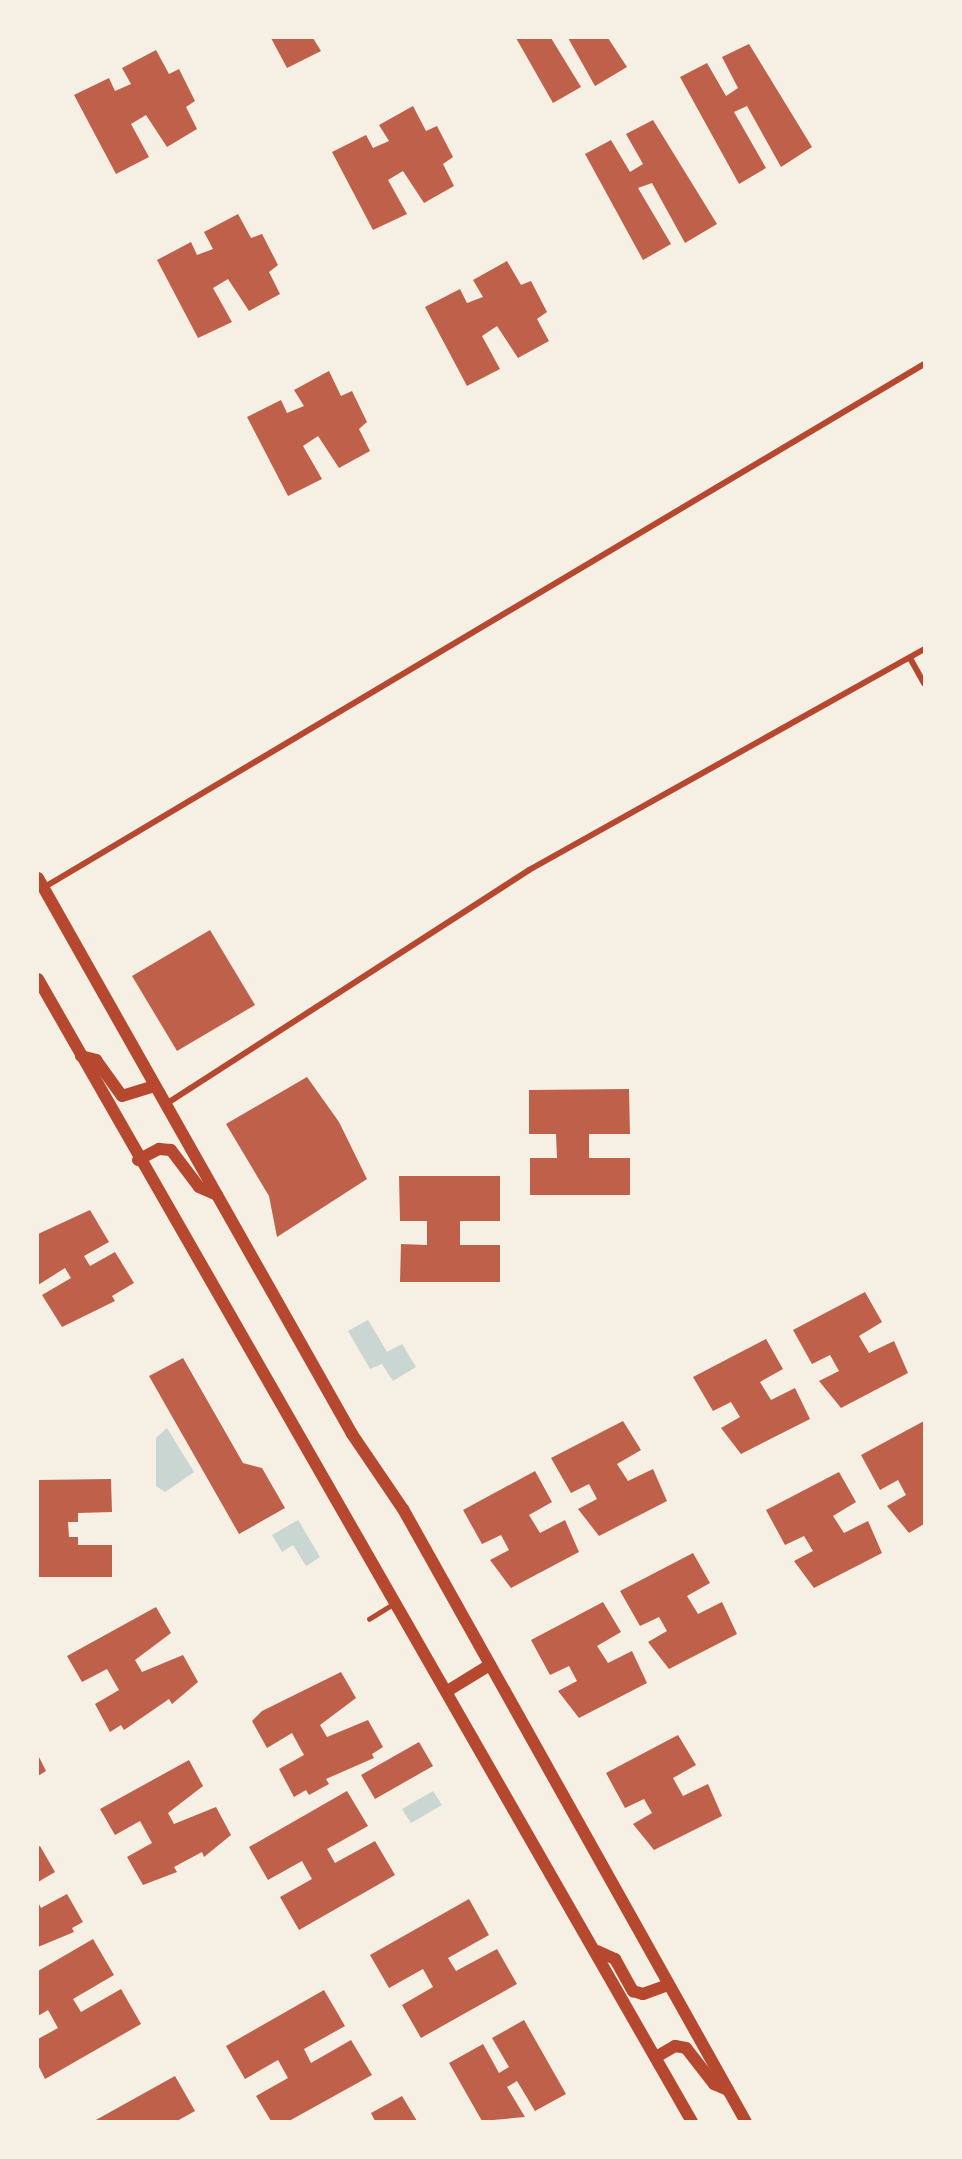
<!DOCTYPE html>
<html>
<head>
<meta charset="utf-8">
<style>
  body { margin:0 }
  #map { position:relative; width:962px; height:2159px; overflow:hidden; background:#f6efe4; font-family:"Archivo Narrow",sans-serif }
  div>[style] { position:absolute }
  .water>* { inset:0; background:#c9d6d2 }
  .building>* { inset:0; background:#bf614a }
  .service>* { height:4.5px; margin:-2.25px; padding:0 2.25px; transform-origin:2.25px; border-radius:2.25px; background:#b5482f }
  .minor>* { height:6px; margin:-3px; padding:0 3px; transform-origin:3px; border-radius:3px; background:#b5482f }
  .secondary>* { height:12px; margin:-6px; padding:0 6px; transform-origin:6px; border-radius:6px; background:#b5482f }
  span { translate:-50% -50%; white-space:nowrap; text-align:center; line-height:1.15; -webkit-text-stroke:4.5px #f6efe4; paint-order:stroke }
  .frame { position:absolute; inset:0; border:39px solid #f6efe4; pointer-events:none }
</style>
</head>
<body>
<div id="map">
  <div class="water">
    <div style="clip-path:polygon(368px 1320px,387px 1352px,402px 1344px,416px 1367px,393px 1381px,382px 1364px,370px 1369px,348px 1331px)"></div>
    <div style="clip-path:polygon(167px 1428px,194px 1472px,165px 1492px,156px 1486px,156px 1438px)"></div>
    <div style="clip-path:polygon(298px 1520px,320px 1557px,306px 1566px,293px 1545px,282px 1552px,272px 1535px)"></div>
    <div style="clip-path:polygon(433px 1791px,442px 1805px,411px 1823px,402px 1809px)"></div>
  </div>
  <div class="building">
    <div style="clip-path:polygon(271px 38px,313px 38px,321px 51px,287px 68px)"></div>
    <div style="clip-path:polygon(516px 38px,551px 38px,581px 87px,553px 103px)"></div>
    <div style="clip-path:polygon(568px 38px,608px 38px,627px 67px,595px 86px)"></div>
    <div style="clip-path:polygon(749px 44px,812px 147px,781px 167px,747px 106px,734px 112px,766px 168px,739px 184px,680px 77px,707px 63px,726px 96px,738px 88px,722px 57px)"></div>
    <div style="clip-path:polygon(156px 50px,169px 74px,179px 69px,195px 101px,186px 107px,197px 129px,167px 147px,146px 115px,131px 124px,149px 157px,116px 174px,74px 95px,109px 78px,115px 91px,131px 84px,122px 68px)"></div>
    <div style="clip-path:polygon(413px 106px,426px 131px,437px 126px,453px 157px,443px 164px,454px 186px,424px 203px,403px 171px,388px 180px,407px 214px,373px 230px,332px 152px,366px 135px,373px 148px,389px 141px,379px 125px)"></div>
    <div style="clip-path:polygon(653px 120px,717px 224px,685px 243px,652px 183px,638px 188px,671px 244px,643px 260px,585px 154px,611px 140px,630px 172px,643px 164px,626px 134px)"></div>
    <div style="clip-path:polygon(238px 214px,251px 238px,262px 234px,278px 265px,269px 272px,280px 294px,249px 311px,228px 279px,213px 288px,232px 322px,198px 338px,157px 260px,191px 242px,197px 255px,213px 249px,204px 232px)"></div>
    <div style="clip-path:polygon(507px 261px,521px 285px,531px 281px,547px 312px,537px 319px,549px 341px,518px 358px,497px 326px,482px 336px,500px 369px,467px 386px,425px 307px,460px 289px,467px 303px,483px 297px,473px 280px)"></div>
    <div style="clip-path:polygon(329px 371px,341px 396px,352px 391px,367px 422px,359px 429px,370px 451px,339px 468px,318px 436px,303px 446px,322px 479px,288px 496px,247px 417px,281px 400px,287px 413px,304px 406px,294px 390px)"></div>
    <div style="clip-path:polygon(210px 930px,255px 1005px,177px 1051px,132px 976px)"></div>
    <div style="clip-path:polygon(307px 1077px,339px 1122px,367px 1179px,277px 1237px,269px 1196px,226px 1124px)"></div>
    <div style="clip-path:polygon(629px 1089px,630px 1134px,589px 1134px,589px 1158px,630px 1158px,630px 1195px,530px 1195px,530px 1158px,557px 1158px,556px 1134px,529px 1134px,529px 1090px)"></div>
    <div style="clip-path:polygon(399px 1176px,500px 1176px,500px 1221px,460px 1221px,460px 1245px,500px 1245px,500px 1282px,400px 1282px,401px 1244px,427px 1245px,427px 1221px,400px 1221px)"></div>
    <div style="clip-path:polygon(90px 1210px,109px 1242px,84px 1256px,90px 1266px,115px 1252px,134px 1283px,112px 1296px,115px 1301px,62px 1327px,42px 1295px,71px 1278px,65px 1268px,38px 1285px,38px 1234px)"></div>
    <div style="clip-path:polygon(865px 1292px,882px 1322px,859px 1336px,869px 1353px,894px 1341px,908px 1373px,841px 1408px,819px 1381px,839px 1371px,830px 1355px,812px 1364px,793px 1330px)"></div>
    <div style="clip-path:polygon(766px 1339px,783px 1369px,760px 1382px,771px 1400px,795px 1388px,810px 1419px,741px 1454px,721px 1428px,740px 1417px,731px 1402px,713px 1411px,693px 1377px)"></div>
    <div style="clip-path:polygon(183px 1358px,243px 1463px,262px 1468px,285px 1508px,239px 1534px,149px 1376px)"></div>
    <div style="clip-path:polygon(623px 1421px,641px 1450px,617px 1464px,628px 1481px,653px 1469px,667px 1501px,599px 1536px,578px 1509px,597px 1499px,589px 1484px,571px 1493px,551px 1458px)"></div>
    <div style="clip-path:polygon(924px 1421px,924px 1524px,909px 1533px,887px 1506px,906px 1495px,898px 1480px,880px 1490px,861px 1455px)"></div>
    <div style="clip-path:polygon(535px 1471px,552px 1502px,529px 1515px,540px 1533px,565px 1520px,579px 1552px,511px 1588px,490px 1560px,509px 1550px,501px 1535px,482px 1544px,463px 1510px)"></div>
    <div style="clip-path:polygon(839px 1472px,856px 1502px,833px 1516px,844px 1533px,868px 1521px,882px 1553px,814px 1588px,794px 1561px,813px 1551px,804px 1536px,785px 1545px,766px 1510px)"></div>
    <div style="clip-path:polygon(111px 1479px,112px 1512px,78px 1513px,78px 1522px,68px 1522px,69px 1537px,78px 1537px,78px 1545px,112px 1545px,112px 1577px,38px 1577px,38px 1480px)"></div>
    <div style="clip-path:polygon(693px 1553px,710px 1583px,687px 1596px,698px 1614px,722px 1602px,737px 1634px,669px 1669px,648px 1642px,667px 1631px,659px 1617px,640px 1626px,620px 1591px)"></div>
    <div style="clip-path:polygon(603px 1602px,621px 1632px,597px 1646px,608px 1663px,632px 1651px,647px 1683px,579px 1718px,558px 1691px,577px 1681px,569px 1666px,550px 1675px,531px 1640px)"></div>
    <div style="clip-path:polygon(156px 1607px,171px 1633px,135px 1660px,142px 1672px,183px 1655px,198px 1682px,172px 1704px,169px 1699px,124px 1730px,121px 1725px,110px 1732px,95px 1704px,119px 1690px,107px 1669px,82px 1682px,67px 1656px)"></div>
    <div style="clip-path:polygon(341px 1672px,356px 1698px,320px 1725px,327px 1737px,368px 1720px,383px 1747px,372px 1754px,374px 1758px,326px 1779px,329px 1784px,309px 1795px,306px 1790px,294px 1797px,279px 1769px,304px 1755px,292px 1733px,267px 1748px,252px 1721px,262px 1711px)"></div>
    <div style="clip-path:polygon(678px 1735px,696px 1765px,673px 1778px,683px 1796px,708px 1784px,722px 1816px,654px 1850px,633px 1824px,652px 1813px,644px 1799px,625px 1808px,606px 1773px)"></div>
    <div style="clip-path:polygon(419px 1742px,433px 1766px,375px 1799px,361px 1775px)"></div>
    <div style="clip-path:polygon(38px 1755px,46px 1771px,38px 1776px)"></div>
    <div style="clip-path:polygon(189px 1760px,203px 1786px,168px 1813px,174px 1824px,216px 1807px,231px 1835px,204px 1857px,202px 1852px,174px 1867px,177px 1872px,143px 1885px,127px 1857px,152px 1843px,140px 1821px,115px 1835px,100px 1809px)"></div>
    <div style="clip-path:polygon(347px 1791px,368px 1826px,327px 1849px,335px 1863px,375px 1841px,395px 1875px,299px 1930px,280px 1897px,312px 1879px,302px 1861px,268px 1880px,249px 1847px)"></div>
    <div style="clip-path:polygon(40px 1846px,55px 1872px,38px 1882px,38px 1847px)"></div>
    <div style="clip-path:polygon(67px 1894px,83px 1922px,72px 1928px,74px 1932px,38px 1947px,38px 1902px,41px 1908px)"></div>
    <div style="clip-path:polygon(469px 1899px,489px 1935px,448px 1958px,456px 1971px,497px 1949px,517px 1984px,421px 2038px,402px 2005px,433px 1987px,423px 1969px,389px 1988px,370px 1955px)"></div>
    <div style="clip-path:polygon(93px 1939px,114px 1975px,73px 1999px,81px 2012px,121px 1989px,141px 2024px,45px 2079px,38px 2065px,38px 2039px,58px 2028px,48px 2010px,38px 2016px,38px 1971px)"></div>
    <div style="clip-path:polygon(324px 1990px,345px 2026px,304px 2049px,311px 2063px,351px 2040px,372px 2075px,289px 2121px,271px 2121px,256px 2096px,288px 2078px,278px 2060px,245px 2079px,226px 2046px)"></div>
    <div style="clip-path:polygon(524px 2020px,566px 2094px,535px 2111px,517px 2081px,507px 2087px,525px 2117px,482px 2121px,449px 2063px,483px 2044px,499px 2073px,509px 2067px,492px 2038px)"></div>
    <div style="clip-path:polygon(175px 2076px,195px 2111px,177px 2121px,94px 2121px)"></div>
    <div style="clip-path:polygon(402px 2096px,417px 2121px,375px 2121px,371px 2113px)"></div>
  </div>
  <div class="service">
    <div style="left:369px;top:1619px;width:31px;rotate:-32deg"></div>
  </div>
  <div class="minor">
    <div style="left:910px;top:658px;width:29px;rotate:61deg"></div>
    <div style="left:43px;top:888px;width:1025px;rotate:-30.74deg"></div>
    <div style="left:166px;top:1104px;width:432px;rotate:-32.8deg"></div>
    <div style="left:529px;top:870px;width:453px;rotate:-29.2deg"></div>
  </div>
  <div class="secondary">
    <div style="left:38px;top:878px;width:639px;rotate:60.54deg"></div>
    <div style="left:352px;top:1434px;width:91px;rotate:55.8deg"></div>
    <div style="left:403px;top:1509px;width:702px;rotate:60.77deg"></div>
    <div style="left:38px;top:979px;width:1317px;rotate:60.22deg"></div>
    <div style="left:81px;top:1056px;width:16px;rotate:15deg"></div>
    <div style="left:96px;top:1060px;width:44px;rotate:54.2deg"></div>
    <div style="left:122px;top:1096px;width:34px;rotate:-17deg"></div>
    <div style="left:138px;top:1160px;width:24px;rotate:-28deg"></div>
    <div style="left:159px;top:1149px;width:12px;rotate:5deg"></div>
    <div style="left:171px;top:1150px;width:46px;rotate:52.9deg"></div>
    <div style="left:199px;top:1187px;width:20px;rotate:24deg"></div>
    <div style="left:449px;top:1690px;width:48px;rotate:-31.4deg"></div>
    <div style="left:597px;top:1951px;width:20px;rotate:24deg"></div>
    <div style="left:615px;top:1959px;width:37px;rotate:61deg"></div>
    <div style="left:633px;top:1991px;width:10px;rotate:17deg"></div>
    <div style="left:643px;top:1994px;width:27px;rotate:-20deg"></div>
    <div style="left:656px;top:2057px;width:22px;rotate:-30deg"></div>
    <div style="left:675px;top:2046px;width:11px;rotate:10deg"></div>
    <div style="left:686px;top:2048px;width:46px;rotate:52.1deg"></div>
    <div style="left:714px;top:2084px;width:15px;rotate:23deg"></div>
  </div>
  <div class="frame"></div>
</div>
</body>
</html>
